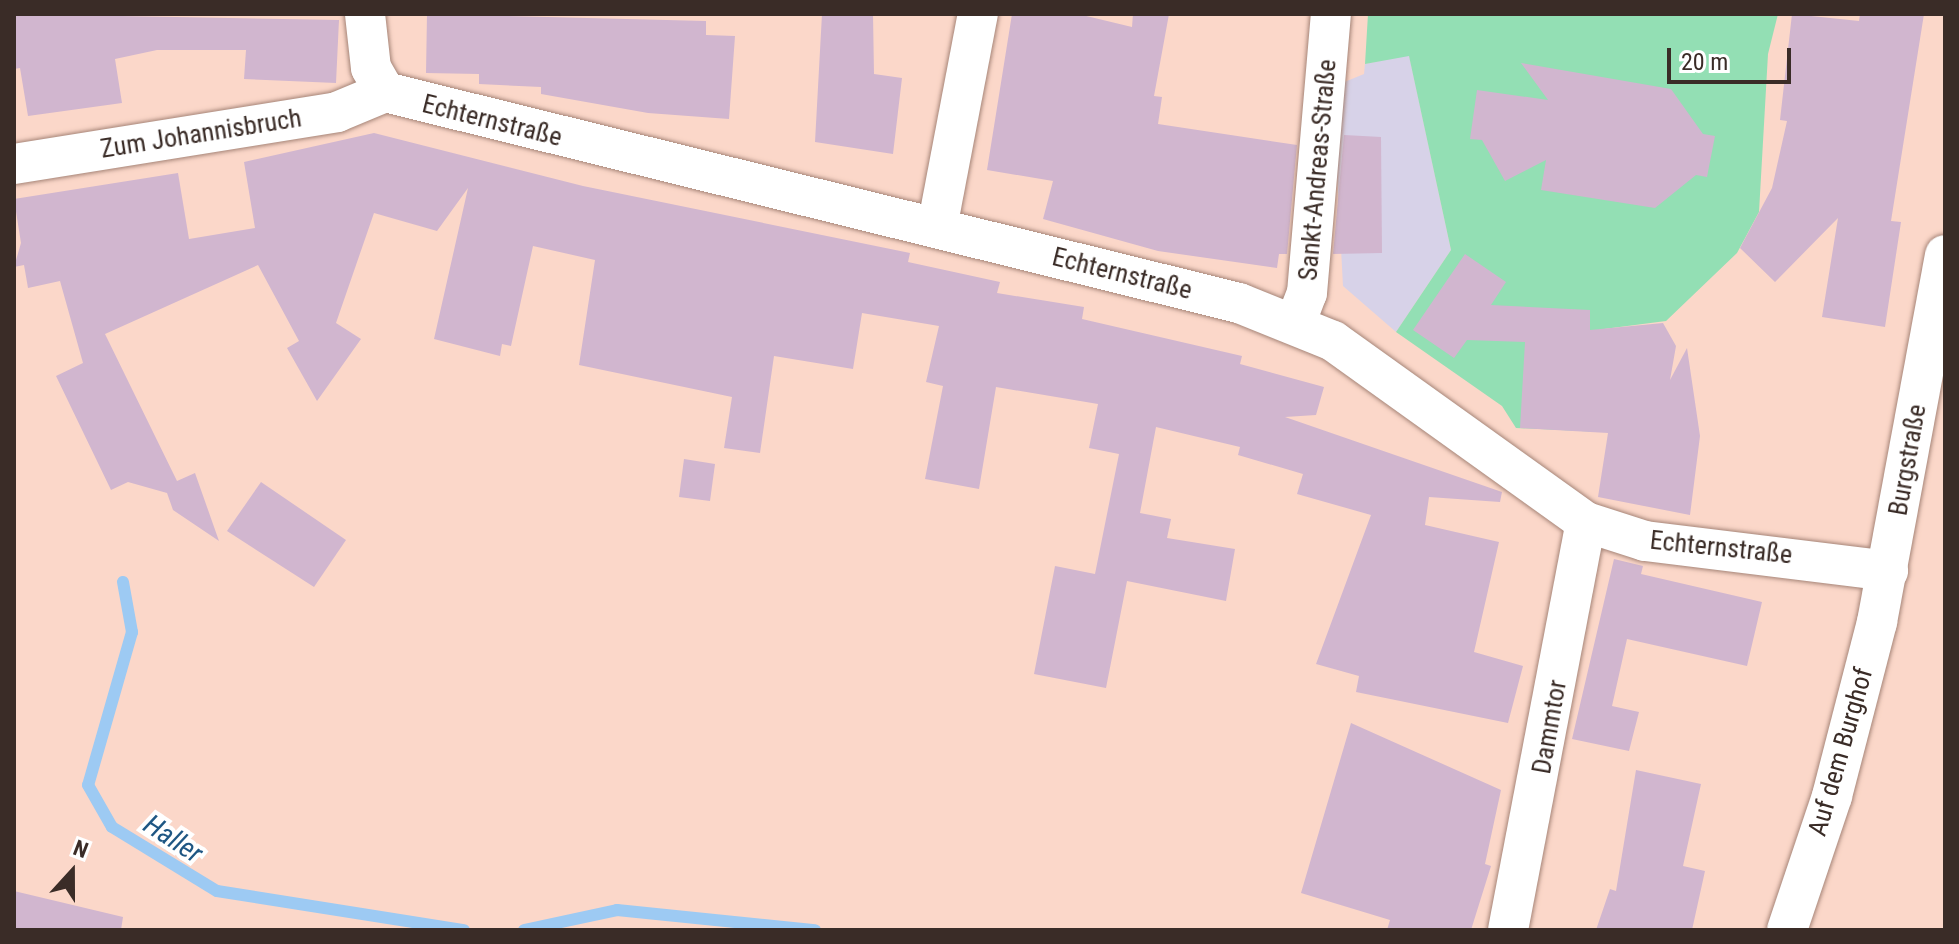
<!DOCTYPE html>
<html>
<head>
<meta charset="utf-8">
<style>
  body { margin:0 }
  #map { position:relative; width:1959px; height:944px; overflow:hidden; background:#fbd7c9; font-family:"Roboto Condensed",sans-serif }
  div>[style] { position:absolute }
  .education>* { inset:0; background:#d7d2e8 }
  .green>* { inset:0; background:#93dfb4 }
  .stream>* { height:12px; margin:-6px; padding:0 6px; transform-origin:6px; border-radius:6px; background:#9dcaf3 }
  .building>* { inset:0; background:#d1b6cf }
  .roads { filter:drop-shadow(0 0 2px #a68578) drop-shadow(0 0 2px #a68578) }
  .minor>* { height:40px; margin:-20px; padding:0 20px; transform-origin:20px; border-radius:20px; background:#fff }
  span { translate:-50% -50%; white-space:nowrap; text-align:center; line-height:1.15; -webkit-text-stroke:8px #fff; paint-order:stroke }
  .street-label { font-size:26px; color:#3a2c27 }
  .water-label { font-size:28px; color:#1e5683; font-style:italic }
  .frame { position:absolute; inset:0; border:16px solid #3a2c27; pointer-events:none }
  .north { position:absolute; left:32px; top:832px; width:80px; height:80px; -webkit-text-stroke:6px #fff; paint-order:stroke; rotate:21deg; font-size:22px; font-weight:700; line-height:32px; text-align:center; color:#3a2c27 }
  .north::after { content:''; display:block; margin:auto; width:28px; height:36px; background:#3a2c27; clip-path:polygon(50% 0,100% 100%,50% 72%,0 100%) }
  .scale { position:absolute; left:1667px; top:48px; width:124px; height:36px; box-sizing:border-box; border:4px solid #3a2c27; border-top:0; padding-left:10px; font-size:24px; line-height:28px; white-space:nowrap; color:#3a2c27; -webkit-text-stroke:6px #fff; paint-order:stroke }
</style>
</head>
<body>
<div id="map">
  <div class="education">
    <div style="clip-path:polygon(1409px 55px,1451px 250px,1396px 332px,1343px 286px,1335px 135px,1342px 83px,1364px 74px,1365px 64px)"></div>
  </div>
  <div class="green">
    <div style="clip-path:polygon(1368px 14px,1778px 14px,1768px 54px,1759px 212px,1737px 253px,1666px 321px,1604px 329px,1602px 432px,1516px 428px,1502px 406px,1396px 332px,1451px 250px,1409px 56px,1365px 64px)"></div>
  </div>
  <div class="stream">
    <div style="left:123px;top:582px;width:51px;rotate:79.8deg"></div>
    <div style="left:132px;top:632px;width:159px;rotate:106deg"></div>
    <div style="left:88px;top:785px;width:48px;rotate:60.3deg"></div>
    <div style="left:112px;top:827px;width:123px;rotate:31.4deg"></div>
    <div style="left:217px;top:891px;width:250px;rotate:9deg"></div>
    <div style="left:524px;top:930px;width:95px;rotate:-12.1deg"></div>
    <div style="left:617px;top:910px;width:199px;rotate:5.8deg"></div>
  </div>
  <div class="building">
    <div style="clip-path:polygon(14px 14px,339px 20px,336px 83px,244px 79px,246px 50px,157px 50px,115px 59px,122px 103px,28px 116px,20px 68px,14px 69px)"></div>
    <div style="clip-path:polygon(427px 14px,706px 21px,706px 35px,735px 36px,729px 119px,648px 113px,541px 94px,541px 87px,479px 84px,479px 74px,426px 73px)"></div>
    <div style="clip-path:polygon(822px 14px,873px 14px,874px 74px,902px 78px,893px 154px,815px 142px)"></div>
    <div style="clip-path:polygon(1012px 14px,1078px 14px,1132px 27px,1133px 14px,1169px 14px,1154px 96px,1162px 97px,1158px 124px,1297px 145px,1287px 254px,1279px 254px,1277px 268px,1158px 251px,1043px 219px,1053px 181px,987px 170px)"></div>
    <div style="clip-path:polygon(1792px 14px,1859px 21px,1860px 14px,1924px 14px,1891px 221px,1901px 222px,1885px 327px,1822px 317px,1838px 218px,1775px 282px,1740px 248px,1772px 188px,1787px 121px,1780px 120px)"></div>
    <div style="clip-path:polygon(1521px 63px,1671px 89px,1703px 134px,1715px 136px,1707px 177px,1696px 175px,1655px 208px,1541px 190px,1546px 160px,1505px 181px,1482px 140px,1470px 139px,1477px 90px,1548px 100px)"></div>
    <div style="clip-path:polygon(374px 133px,583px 186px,910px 253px,908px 262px,1000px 282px,997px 293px,1084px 307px,1082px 319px,1242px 356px,1240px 364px,1324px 387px,1316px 415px,1285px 417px,1502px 492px,1500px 502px,1429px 497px,1425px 525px,1499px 542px,1474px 652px,1523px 666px,1508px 723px,1356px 692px,1359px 676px,1316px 664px,1371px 515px,1297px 494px,1303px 474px,1238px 455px,1240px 447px,1156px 427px,1140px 513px,1171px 519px,1167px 538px,1235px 549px,1226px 601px,1127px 581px,1106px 688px,1034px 674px,1055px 566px,1095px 574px,1119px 454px,1089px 448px,1098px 404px,996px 387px,979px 489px,925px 479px,943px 386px,926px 382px,939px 326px,862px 313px,853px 369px,774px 356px,760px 453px,724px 448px,732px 397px,579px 365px,595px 260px,533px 246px,511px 346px,502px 344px,500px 356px,434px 339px,468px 188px,437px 231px,374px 213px,336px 323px,361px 339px,317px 401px,287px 348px,299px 341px,258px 265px,105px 334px,177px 481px,195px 473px,219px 541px,173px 510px,167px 493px,128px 482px,111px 490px,56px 376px,83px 363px,60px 281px,28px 288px,24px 265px,14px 267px,21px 243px,14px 199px,178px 173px,189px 239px,255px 228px,244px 162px)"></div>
    <div style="clip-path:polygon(1344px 135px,1381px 137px,1382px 253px,1333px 254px)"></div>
    <div style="clip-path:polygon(1465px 254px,1506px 282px,1491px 305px,1590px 310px,1590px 330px,1663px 323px,1676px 346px,1670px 380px,1687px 348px,1700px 436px,1690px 515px,1598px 497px,1608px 433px,1520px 428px,1525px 342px,1467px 340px,1454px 358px,1413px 330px)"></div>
    <div style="clip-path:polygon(684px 459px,715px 464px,710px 501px,679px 497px)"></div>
    <div style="clip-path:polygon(261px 482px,346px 540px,314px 587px,227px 531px)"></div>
    <div style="clip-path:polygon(1614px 559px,1643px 566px,1641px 574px,1762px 602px,1747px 666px,1627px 639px,1612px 706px,1639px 712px,1629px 751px,1572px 739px)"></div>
    <div style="clip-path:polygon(1351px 723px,1501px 790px,1485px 864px,1491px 866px,1471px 930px,1387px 930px,1390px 920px,1301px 893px)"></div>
    <div style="clip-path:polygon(1636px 770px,1701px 784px,1683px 866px,1705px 871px,1692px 930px,1596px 930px,1610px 889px,1616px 891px)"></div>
    <div style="clip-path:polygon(14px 891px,123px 917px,121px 930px,14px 930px)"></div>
  </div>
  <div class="roads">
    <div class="minor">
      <div style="left:365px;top:14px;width:54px;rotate:83.7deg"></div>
      <div style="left:371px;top:68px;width:28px;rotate:60deg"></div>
      <div style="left:385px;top:92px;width:880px;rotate:13.88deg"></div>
      <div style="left:1239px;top:303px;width:101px;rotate:22deg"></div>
      <div style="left:1333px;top:341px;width:311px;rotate:35.6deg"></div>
      <div style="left:1586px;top:522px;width:62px;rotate:17.9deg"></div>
      <div style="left:1645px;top:541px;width:245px;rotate:7deg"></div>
      <div style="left:14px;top:164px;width:327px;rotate:-9.1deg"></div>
      <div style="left:337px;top:112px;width:52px;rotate:-22.6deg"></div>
      <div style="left:937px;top:228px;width:218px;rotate:-79.2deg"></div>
      <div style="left:1295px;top:324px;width:33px;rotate:-69deg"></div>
      <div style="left:1307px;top:293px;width:280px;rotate:-85.1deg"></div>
      <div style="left:1508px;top:930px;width:415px;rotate:-79.2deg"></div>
      <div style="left:1787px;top:930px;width:141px;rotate:-71.4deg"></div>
      <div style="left:1832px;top:796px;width:180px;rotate:-75.5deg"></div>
      <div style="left:1877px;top:622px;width:373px;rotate:-79.5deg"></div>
    </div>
  </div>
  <div class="street-label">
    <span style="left:492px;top:121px;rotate:14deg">Echternstraße</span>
    <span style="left:201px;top:134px;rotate:-9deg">Zum Johannisbruch</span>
    <span style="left:1318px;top:170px;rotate:-85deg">Sankt-Andreas-Straße</span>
    <span style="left:1122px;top:274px;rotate:14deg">Echternstraße</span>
    <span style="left:1908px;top:460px;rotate:-80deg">Burgstraße</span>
    <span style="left:1721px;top:548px;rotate:6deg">Echternstraße</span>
    <span style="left:1550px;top:727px;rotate:-80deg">Dammtor</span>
    <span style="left:1841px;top:752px;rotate:-74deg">Auf dem Burghof</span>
  </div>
  <div class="water-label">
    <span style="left:173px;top:839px;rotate:33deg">Haller</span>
  </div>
  <div class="frame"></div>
  <div class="north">N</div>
  <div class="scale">20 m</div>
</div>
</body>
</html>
